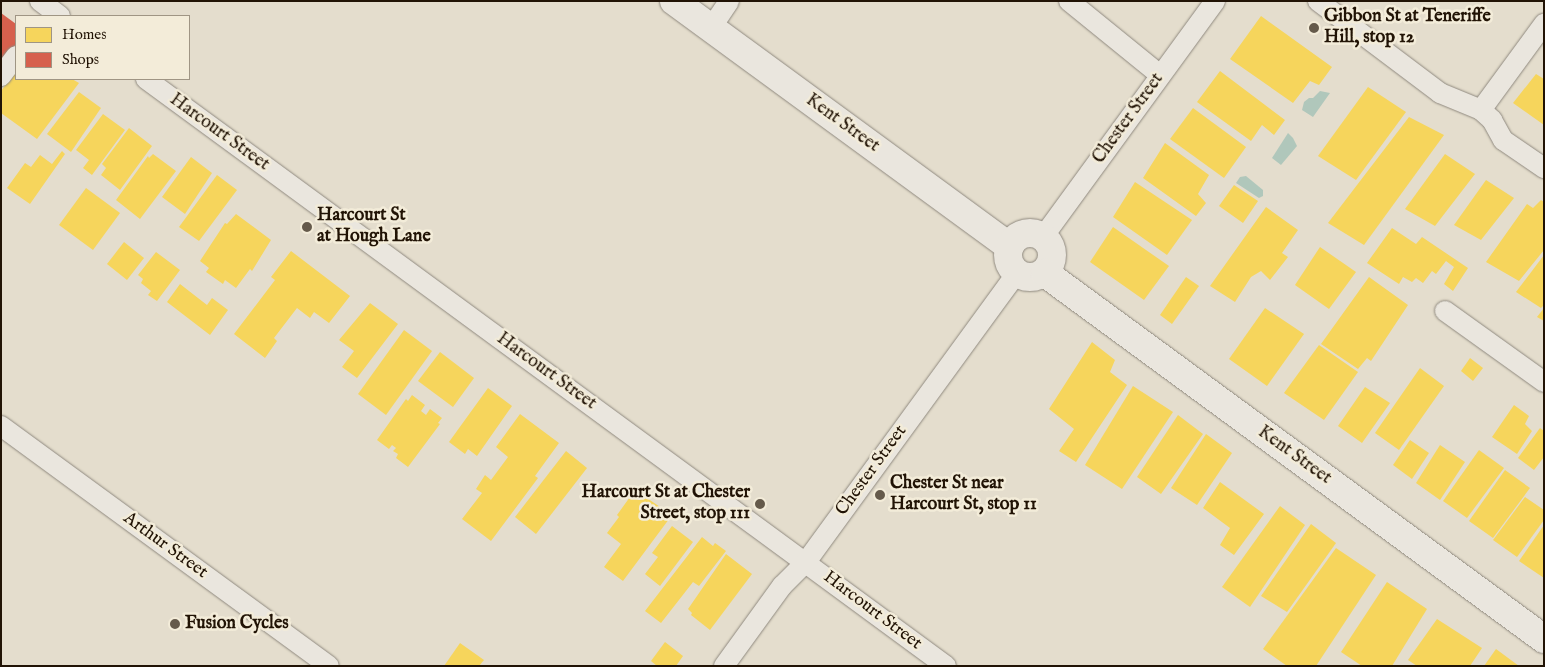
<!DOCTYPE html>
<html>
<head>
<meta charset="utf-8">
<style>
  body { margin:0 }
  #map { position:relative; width:1545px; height:667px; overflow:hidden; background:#e4ddcd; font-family:"IM FELL English",serif }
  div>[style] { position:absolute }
  .water>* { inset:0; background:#b0c7bb }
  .homes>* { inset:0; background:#f6d55c }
  .shops>* { inset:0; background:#d6604d }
  .roads { filter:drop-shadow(0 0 1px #8f897f) drop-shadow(0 0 1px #8f897f) }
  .street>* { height:20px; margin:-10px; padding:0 10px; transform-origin:10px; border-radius:10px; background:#eae6de }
  .secondary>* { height:28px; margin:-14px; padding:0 14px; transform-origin:14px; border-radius:14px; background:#eae6de }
  .secondary>.ring { margin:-14px; padding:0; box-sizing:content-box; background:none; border:28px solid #eae6de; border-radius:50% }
  .dots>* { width:14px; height:14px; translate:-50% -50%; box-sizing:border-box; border:2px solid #f3ecd9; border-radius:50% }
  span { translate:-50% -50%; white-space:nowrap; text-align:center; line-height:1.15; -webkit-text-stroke:5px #f3ecd9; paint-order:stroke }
  .poi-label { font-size:18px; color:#211305; font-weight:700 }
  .left { translate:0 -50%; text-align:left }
  .right { translate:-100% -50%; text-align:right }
  .street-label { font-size:18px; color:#211305 }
  .frame { position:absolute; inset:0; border:2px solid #211305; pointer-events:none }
  .legend { position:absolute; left:15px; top:15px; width:175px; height:65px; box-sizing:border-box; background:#f3ecd9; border:1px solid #9f9584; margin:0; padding:6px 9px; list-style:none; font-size:15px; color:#211305 }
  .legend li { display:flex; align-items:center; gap:10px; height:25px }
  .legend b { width:25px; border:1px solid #9f9584 }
</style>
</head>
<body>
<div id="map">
  <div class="water">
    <div style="clip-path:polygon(1320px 91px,1330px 93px,1313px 117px,1302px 110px,1304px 102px,1309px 98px,1313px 98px)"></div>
    <div style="clip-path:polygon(1288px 133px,1293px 138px,1297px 146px,1281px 165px,1272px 158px)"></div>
    <div style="clip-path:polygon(1246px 176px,1263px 190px,1263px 196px,1259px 198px,1236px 183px,1240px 177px)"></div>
  </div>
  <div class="homes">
    <div style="clip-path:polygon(1261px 16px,1332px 67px,1319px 85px,1310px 81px,1293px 103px,1230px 59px)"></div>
    <div style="clip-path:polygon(16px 71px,16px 79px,72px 79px,79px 83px,37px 139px,1px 113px,1px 91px)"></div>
    <div style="clip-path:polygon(1220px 71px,1285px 120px,1274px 135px,1262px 125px,1251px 141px,1197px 102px)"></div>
    <div style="clip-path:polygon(1536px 74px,1544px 79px,1544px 125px,1513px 103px)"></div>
    <div style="clip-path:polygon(1368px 87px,1406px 112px,1356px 180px,1318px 156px)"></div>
    <div style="clip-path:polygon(79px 92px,101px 108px,71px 152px,47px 134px)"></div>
    <div style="clip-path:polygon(1193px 108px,1246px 147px,1224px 178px,1170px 139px)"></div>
    <div style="clip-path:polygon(103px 114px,125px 130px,92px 175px,83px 168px,89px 160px,76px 150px)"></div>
    <div style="clip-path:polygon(1409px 117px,1444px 135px,1364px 245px,1328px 223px)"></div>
    <div style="clip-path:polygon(129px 128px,152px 146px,120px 190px,101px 175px,106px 168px,102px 164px)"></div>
    <div style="clip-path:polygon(1165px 143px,1209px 175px,1198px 194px,1206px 203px,1196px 216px,1143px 178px)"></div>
    <div style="clip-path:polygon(62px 151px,65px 154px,30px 204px,7px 188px,25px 163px,31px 167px,40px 155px,52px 164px)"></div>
    <div style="clip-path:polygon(153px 154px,176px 171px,140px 219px,116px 200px,148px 156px,149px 158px)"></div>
    <div style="clip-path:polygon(1445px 154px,1475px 174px,1435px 226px,1405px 209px)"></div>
    <div style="clip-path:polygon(191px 157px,212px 173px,185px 214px,162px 197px)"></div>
    <div style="clip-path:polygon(217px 175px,237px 190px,199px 241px,179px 227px)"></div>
    <div style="clip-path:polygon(1486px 180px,1514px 198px,1481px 240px,1454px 225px)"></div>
    <div style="clip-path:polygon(1135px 182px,1192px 220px,1167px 255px,1113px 217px)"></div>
    <div style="clip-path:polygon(1234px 185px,1258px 201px,1243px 223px,1219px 206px)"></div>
    <div style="clip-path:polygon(86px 188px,120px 213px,93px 250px,59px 225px)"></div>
    <div style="clip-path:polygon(1541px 200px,1544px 202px,1544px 250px,1519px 281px,1486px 262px,1527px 204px,1533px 208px)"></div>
    <div style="clip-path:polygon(1266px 207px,1298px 230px,1282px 253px,1288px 257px,1270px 280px,1261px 271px,1251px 277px,1235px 302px,1210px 286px)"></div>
    <div style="clip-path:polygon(236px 214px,271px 240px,252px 271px,250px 269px,236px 288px,225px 280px,223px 284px,206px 272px,209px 268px,200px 261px,225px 223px,227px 224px)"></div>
    <div style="clip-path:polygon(1113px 227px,1169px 266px,1144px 300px,1090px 262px)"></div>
    <div style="clip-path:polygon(1392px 228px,1416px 244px,1422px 237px,1468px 268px,1453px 291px,1444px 284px,1454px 267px,1446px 261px,1436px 274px,1432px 271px,1423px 283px,1416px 278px,1412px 282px,1403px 277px,1399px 284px,1367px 263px)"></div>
    <div style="clip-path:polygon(124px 242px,144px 258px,127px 280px,107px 264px)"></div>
    <div style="clip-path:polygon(1320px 247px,1356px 272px,1329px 309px,1295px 285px)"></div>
    <div style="clip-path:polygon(291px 251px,350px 296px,329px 323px,314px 312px,310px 318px,297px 308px,274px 338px,277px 341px,265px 358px,234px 334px,275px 280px,271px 277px)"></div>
    <div style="clip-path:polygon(156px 252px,180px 270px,157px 301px,148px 295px,151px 291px,141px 283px,143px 279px,138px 275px)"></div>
    <div style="clip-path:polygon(1544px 255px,1544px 305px,1541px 308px,1516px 292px)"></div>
    <div style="clip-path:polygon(1186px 277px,1199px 286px,1172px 324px,1160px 315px)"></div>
    <div style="clip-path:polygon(1369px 277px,1408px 305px,1371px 361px,1367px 358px,1358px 369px,1321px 344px)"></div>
    <div style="clip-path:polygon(180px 284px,207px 305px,212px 298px,228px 310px,210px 335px,167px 302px)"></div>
    <div style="clip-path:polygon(370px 303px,398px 324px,357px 378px,342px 367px,354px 351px,339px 340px)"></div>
    <div style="clip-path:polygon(1265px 308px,1304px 334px,1267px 386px,1229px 359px)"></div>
    <div style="clip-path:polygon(1544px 308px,1544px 321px,1537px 317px)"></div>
    <div style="clip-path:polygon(404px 330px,432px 351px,386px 415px,358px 394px)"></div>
    <div style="clip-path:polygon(1092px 342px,1115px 360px,1110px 372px,1127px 385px,1076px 462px,1059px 451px,1074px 429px,1049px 409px)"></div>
    <div style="clip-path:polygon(1319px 345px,1358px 372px,1324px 420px,1284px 393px)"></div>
    <div style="clip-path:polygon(440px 352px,474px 378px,453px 407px,418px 381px)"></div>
    <div style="clip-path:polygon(1470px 358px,1483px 368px,1473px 381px,1461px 371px)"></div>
    <div style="clip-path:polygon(1420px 368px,1444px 386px,1399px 450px,1375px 433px)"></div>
    <div style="clip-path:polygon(1133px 386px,1173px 412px,1122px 489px,1085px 465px)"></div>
    <div style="clip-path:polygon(1365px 387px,1390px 403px,1362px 443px,1338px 426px)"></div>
    <div style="clip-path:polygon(488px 388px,512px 406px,477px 456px,468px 449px,465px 454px,449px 442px)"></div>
    <div style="clip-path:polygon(412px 395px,425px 405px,421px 411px,426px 415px,430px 409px,442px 418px,438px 423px,440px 424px,408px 467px,396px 458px,398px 454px,393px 451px,396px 448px,392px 445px,389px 449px,377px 440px,406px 399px,408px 401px)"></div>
    <div style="clip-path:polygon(1514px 405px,1529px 416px,1525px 424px,1532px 431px,1517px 454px,1492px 437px)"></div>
    <div style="clip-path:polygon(520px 414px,559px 443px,535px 476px,538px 478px,491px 541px,462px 519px,482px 493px,476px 489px,485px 475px,491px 480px,508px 457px,496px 447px)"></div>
    <div style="clip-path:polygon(1178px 415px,1203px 434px,1161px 494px,1137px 477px)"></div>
    <div style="clip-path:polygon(1540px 428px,1544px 431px,1544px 457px,1534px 470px,1518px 458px)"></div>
    <div style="clip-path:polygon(1206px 434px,1232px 453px,1197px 505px,1171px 488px)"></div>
    <div style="clip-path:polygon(1410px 440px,1429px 453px,1412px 479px,1393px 465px)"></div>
    <div style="clip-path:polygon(1440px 445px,1465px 462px,1440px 500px,1416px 483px)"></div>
    <div style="clip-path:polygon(1479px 450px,1504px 468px,1467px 518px,1443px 501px)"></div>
    <div style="clip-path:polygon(566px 451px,587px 468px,536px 534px,515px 517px)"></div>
    <div style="clip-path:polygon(1505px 470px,1530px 488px,1493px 538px,1469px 521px)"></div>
    <div style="clip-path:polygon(1220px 482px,1264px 514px,1234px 555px,1220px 545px,1230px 528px,1203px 508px)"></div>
    <div style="clip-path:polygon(635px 490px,672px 515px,623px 581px,604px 567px,621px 544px,607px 533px,619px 517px,617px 515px)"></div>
    <div style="clip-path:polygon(1525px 497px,1544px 510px,1544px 520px,1517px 557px,1493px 540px)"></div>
    <div style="clip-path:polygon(1280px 506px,1305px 525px,1250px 607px,1222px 587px)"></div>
    <div style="clip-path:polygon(1311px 524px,1336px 543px,1287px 612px,1261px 596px)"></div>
    <div style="clip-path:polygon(1544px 525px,1544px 578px,1519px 561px)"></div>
    <div style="clip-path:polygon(672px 526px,693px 542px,660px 586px,645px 574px,658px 557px,652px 553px)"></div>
    <div style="clip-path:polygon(702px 537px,713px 546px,715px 543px,726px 551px,699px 586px,693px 582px,661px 623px,645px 611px)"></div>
    <div style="clip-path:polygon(1336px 548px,1376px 575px,1316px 666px,1287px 666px,1263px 649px)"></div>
    <div style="clip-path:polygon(726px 554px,752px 574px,710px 630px,691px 615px,692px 613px,688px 609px)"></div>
    <div style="clip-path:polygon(1387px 582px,1427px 609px,1392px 666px,1362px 666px,1341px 652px)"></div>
    <div style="clip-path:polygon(1437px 619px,1482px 648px,1470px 666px,1417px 666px,1408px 660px)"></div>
    <div style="clip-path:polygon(665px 642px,683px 656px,676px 666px,657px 666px,651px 661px)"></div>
    <div style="clip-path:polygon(460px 643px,484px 660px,479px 666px,444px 666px)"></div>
    <div style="clip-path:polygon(1496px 649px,1519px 666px,1484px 666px)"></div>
  </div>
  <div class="shops">
    <div style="clip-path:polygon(1px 13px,16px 24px,16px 44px,5px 59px,1px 57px)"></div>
  </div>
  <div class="roads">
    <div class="street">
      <div style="left:40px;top:1px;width:25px;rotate:37deg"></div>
      <div style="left:1069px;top:1px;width:117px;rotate:39.1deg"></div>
      <div style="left:1318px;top:1px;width:153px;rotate:37deg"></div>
      <div style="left:1440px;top:93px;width:44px;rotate:22.5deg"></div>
      <div style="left:1481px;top:110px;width:15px;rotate:42deg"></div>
      <div style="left:1492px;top:120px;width:23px;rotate:61deg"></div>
      <div style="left:1503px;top:140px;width:50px;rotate:34.3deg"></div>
      <div style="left:711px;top:28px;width:32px;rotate:-56deg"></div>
      <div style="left:1px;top:76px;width:25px;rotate:-53deg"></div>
      <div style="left:146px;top:79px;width:992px;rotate:36.27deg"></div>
      <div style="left:1481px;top:110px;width:107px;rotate:-53.8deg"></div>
      <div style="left:1043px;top:237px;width:292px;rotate:-53.9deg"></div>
      <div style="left:1445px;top:311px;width:122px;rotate:35.6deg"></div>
      <div style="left:1px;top:426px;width:406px;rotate:36.2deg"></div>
      <div style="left:724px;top:666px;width:99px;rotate:-54.1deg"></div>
      <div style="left:782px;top:586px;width:34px;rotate:-45deg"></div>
      <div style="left:806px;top:562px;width:358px;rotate:-53.9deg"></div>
    </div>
    <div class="secondary">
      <div style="left:674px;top:1px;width:416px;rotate:36.2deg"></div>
      <div class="ring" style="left:1008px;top:233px;width:16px;height:16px"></div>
      <div style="left:1045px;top:273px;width:619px;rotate:36.26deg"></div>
    </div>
  </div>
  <div class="dots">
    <div style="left:1314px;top:28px;background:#655a4b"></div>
    <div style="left:307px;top:227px;background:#655a4b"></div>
    <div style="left:880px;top:495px;background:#655a4b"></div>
    <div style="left:760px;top:504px;background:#655a4b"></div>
    <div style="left:175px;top:624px;background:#655a4b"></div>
  </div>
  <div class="poi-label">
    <span class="left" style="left:1324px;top:28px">Gibbon St at Teneriffe<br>Hill, stop 12</span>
    <span class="left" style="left:317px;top:227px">Harcourt St<br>at Hough Lane</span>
    <span class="left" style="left:890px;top:495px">Chester St near<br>Harcourt St, stop 11</span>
    <span class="right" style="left:750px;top:504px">Harcourt St at Chester<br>Street, stop 111</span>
    <span class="left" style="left:185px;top:624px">Fusion Cycles</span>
  </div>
  <div class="street-label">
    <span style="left:1129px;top:119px;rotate:-54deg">Chester Street</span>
    <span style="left:842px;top:124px;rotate:36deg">Kent Street</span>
    <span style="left:219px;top:133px;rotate:36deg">Harcourt Street</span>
    <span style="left:546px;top:372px;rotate:36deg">Harcourt Street</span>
    <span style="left:1294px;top:456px;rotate:36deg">Kent Street</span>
    <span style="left:872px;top:471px;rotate:-54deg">Chester Street</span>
    <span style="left:165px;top:546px;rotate:36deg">Arthur Street</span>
    <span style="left:872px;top:611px;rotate:37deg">Harcourt Street</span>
  </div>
  <div class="frame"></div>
  <ul class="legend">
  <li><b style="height:14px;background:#f6d55c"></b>Homes</li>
  <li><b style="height:14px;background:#d6604d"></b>Shops</li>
  </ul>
</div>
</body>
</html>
